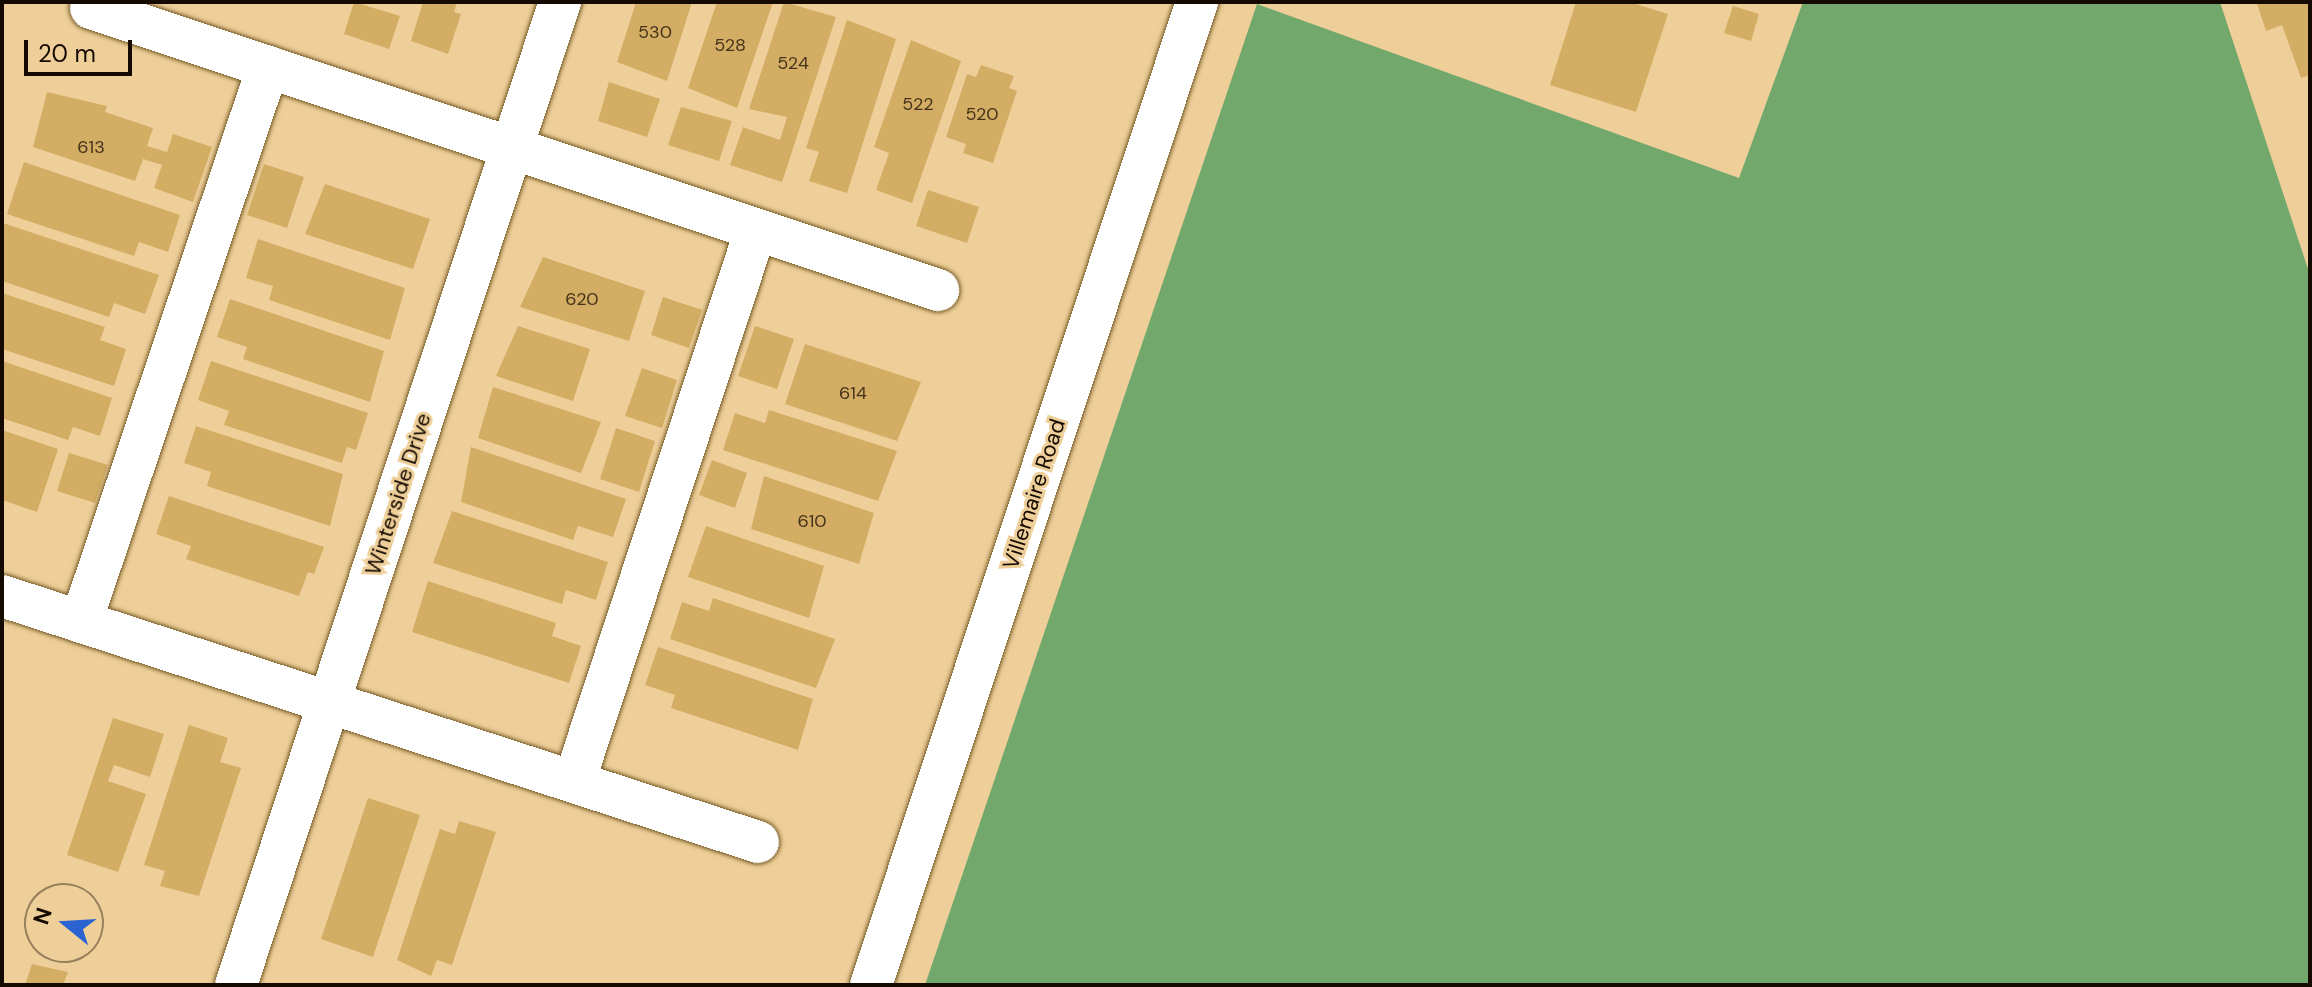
<!DOCTYPE html>
<html>
<head>
<meta charset="utf-8">
<style>
  body { margin:0 }
  #map { position:relative; width:2312px; height:987px; overflow:hidden; background:#eecf99; font-family:"DM Sans",sans-serif }
  div>[style] { position:absolute }
  .forest>* { inset:0; background:#73a86d }
  .building>* { inset:0; background:#d4ad65 }
  .roads { filter:drop-shadow(0 0 2px #745924) drop-shadow(0 0 2px #745924) }
  .minor>* { height:42px; margin:-21px; padding:0 21px; transform-origin:21px; border-radius:21px; background:#fff }
  span { translate:-50% -50%; white-space:nowrap; text-align:center; line-height:1.15; -webkit-text-stroke:6px #eecf99; paint-order:stroke }
  .number-label { font-size:18px; color:#453319 }
  .number-label span { -webkit-text-stroke-width:0 }
  .street-label { font-size:22px; color:#150a00 }
  .frame { position:absolute; inset:0; border:4px solid #150a00; pointer-events:none }
  .north { position:absolute; left:24px; top:883px; width:80px; height:80px; box-sizing:border-box; background:#eecf99; border:2px solid #97805c; border-radius:50%; rotate:288deg; font-size:22px; font-weight:700; line-height:32px; text-align:center; color:#150a00 }
  .north::after { content:''; display:block; margin:auto; width:28px; height:36px; background:#2b63d1; clip-path:polygon(50% 0,100% 100%,50% 72%,0 100%) }
  .scale { position:absolute; left:24px; top:40px; width:108px; height:36px; box-sizing:border-box; border:4px solid #150a00; border-top:0; padding-left:10px; font-size:24px; line-height:28px; white-space:nowrap; color:#150a00; -webkit-text-stroke:6px #eecf99; paint-order:stroke }
</style>
</head>
<body>
<div id="map">
  <div class="forest">
    <div style="clip-path:polygon(1803px 2px,2220px 2px,2310px 275px,2310px 985px,925px 985px,1257px 4px,1739px 178px)"></div>
  </div>
  <div class="building">
    <div style="clip-path:polygon(354px 2px,400px 16px,389px 49px,344px 34px)"></div>
    <div style="clip-path:polygon(423px 2px,457px 2px,454px 12px,461px 14px,448px 54px,411px 41px)"></div>
    <div style="clip-path:polygon(636px 2px,692px 2px,667px 81px,617px 62px)"></div>
    <div style="clip-path:polygon(717px 2px,773px 2px,737px 108px,688px 88px)"></div>
    <div style="clip-path:polygon(784px 2px,836px 17px,782px 182px,730px 165px,743px 127px,780px 140px,787px 117px,749px 109px)"></div>
    <div style="clip-path:polygon(1576px 2px,1629px 2px,1668px 14px,1636px 112px,1550px 85px)"></div>
    <div style="clip-path:polygon(2262px 2px,2310px 2px,2310px 75px,2301px 78px,2282px 25px,2266px 31px,2257px 4px)"></div>
    <div style="clip-path:polygon(1733px 6px,1759px 14px,1751px 41px,1724px 33px)"></div>
    <div style="clip-path:polygon(847px 20px,896px 39px,847px 193px,809px 181px,819px 152px,806px 148px)"></div>
    <div style="clip-path:polygon(911px 40px,961px 61px,912px 203px,876px 190px,889px 153px,874px 147px)"></div>
    <div style="clip-path:polygon(981px 65px,1014px 76px,1009px 88px,1017px 91px,993px 163px,963px 153px,966px 144px,946px 137px,967px 74px,976px 77px)"></div>
    <div style="clip-path:polygon(609px 82px,660px 99px,647px 137px,598px 121px)"></div>
    <div style="clip-path:polygon(47px 92px,107px 106px,105px 112px,153px 128px,147px 146px,167px 152px,173px 134px,212px 147px,193px 202px,154px 188px,162px 165px,143px 159px,135px 181px,33px 147px)"></div>
    <div style="clip-path:polygon(681px 107px,732px 121px,719px 161px,668px 145px)"></div>
    <div style="clip-path:polygon(24px 162px,180px 215px,168px 252px,139px 242px,134px 256px,7px 214px)"></div>
    <div style="clip-path:polygon(264px 164px,304px 177px,287px 228px,247px 215px)"></div>
    <div style="clip-path:polygon(325px 184px,430px 219px,413px 269px,305px 234px)"></div>
    <div style="clip-path:polygon(928px 190px,979px 207px,967px 243px,916px 226px)"></div>
    <div style="clip-path:polygon(3px 223px,159px 275px,145px 314px,114px 303px,109px 317px,2px 281px)"></div>
    <div style="clip-path:polygon(258px 239px,405px 288px,390px 340px,269px 300px,273px 286px,246px 278px)"></div>
    <div style="clip-path:polygon(543px 257px,645px 291px,629px 341px,520px 307px)"></div>
    <div style="clip-path:polygon(2px 293px,105px 327px,100px 340px,126px 349px,114px 386px,2px 349px)"></div>
    <div style="clip-path:polygon(663px 297px,702px 310px,689px 348px,651px 335px)"></div>
    <div style="clip-path:polygon(230px 299px,384px 351px,370px 402px,243px 359px,247px 347px,217px 337px)"></div>
    <div style="clip-path:polygon(518px 326px,590px 349px,573px 401px,496px 376px)"></div>
    <div style="clip-path:polygon(755px 326px,794px 339px,777px 389px,738px 376px)"></div>
    <div style="clip-path:polygon(805px 344px,921px 382px,897px 441px,785px 404px)"></div>
    <div style="clip-path:polygon(2px 361px,112px 398px,100px 436px,73px 427px,68px 440px,2px 418px)"></div>
    <div style="clip-path:polygon(211px 361px,368px 413px,356px 450px,347px 447px,342px 463px,224px 425px,229px 411px,198px 400px)"></div>
    <div style="clip-path:polygon(642px 368px,677px 380px,662px 428px,625px 416px)"></div>
    <div style="clip-path:polygon(493px 387px,601px 422px,581px 473px,478px 438px)"></div>
    <div style="clip-path:polygon(769px 410px,897px 451px,878px 501px,723px 450px,735px 413px,765px 423px)"></div>
    <div style="clip-path:polygon(196px 426px,343px 474px,330px 526px,207px 486px,211px 472px,184px 463px)"></div>
    <div style="clip-path:polygon(616px 428px,655px 441px,639px 492px,600px 479px)"></div>
    <div style="clip-path:polygon(2px 430px,58px 449px,37px 512px,2px 500px)"></div>
    <div style="clip-path:polygon(471px 447px,626px 499px,613px 537px,578px 526px,573px 540px,461px 502px)"></div>
    <div style="clip-path:polygon(69px 453px,108px 465px,95px 503px,57px 491px)"></div>
    <div style="clip-path:polygon(712px 460px,747px 473px,735px 508px,699px 495px)"></div>
    <div style="clip-path:polygon(764px 476px,874px 513px,859px 564px,751px 529px)"></div>
    <div style="clip-path:polygon(169px 496px,324px 547px,314px 574px,308px 572px,299px 596px,186px 559px,191px 546px,156px 534px)"></div>
    <div style="clip-path:polygon(452px 511px,608px 562px,596px 600px,566px 590px,562px 604px,433px 563px)"></div>
    <div style="clip-path:polygon(706px 526px,824px 566px,809px 618px,688px 577px)"></div>
    <div style="clip-path:polygon(428px 581px,556px 623px,552px 636px,581px 646px,569px 683px,412px 632px)"></div>
    <div style="clip-path:polygon(713px 598px,835px 639px,816px 688px,670px 639px,682px 602px,709px 611px)"></div>
    <div style="clip-path:polygon(658px 647px,813px 699px,798px 750px,671px 708px,675px 695px,645px 685px)"></div>
    <div style="clip-path:polygon(113px 718px,164px 734px,150px 777px,114px 765px,108px 781px,146px 794px,118px 872px,67px 855px)"></div>
    <div style="clip-path:polygon(189px 725px,228px 738px,220px 762px,241px 768px,199px 896px,160px 886px,165px 871px,144px 865px)"></div>
    <div style="clip-path:polygon(368px 798px,420px 815px,373px 957px,321px 939px)"></div>
    <div style="clip-path:polygon(459px 821px,496px 832px,452px 965px,437px 960px,431px 976px,397px 960px,440px 829px,455px 834px)"></div>
    <div style="clip-path:polygon(32px 964px,68px 972px,63px 985px,25px 985px)"></div>
  </div>
  <div class="roads">
    <div class="minor">
      <div style="left:91px;top:8px;width:893px;rotate:18.41deg"></div>
      <div style="left:2px;top:596px;width:795px;rotate:18.02deg"></div>
      <div style="left:81px;top:622px;width:586px;rotate:-71.38deg"></div>
      <div style="left:574px;top:782px;width:582px;rotate:-71.78deg"></div>
      <div style="left:236px;top:985px;width:1035px;rotate:-71.76deg"></div>
      <div style="left:871px;top:985px;width:1036px;rotate:-71.65deg"></div>
    </div>
  </div>
  <div class="number-label">
    <span style="left:655px;top:32px">530</span>
    <span style="left:730px;top:45px">528</span>
    <span style="left:793px;top:63px">524</span>
    <span style="left:918px;top:104px">522</span>
    <span style="left:982px;top:114px">520</span>
    <span style="left:91px;top:147px">613</span>
    <span style="left:582px;top:299px">620</span>
    <span style="left:853px;top:393px">614</span>
    <span style="left:812px;top:521px">610</span>
  </div>
  <div class="street-label">
    <span style="left:398px;top:494px;rotate:-72deg">Winterside Drive</span>
    <span style="left:1034px;top:494px;rotate:-72deg">Villemaire Road</span>
  </div>
  <div class="frame"></div>
  <div class="north">N</div>
  <div class="scale">20 m</div>
</div>
</body>
</html>
